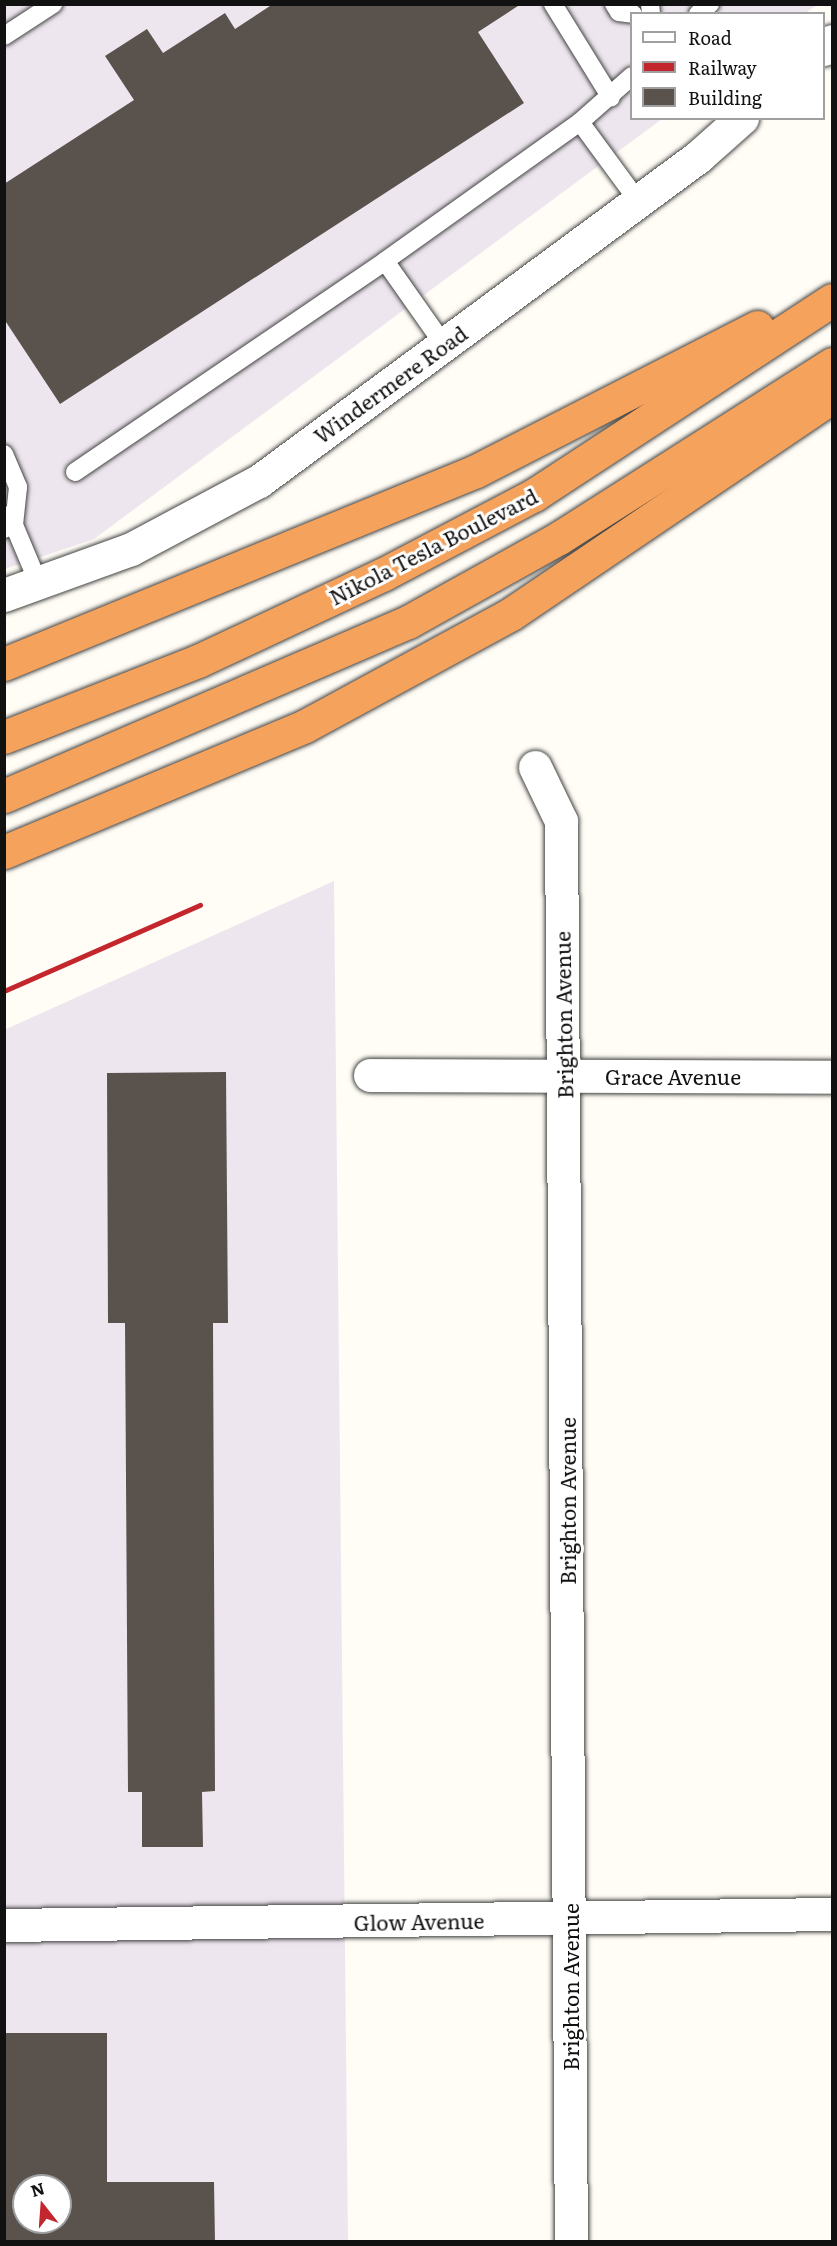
<!DOCTYPE html>
<html>
<head>
<meta charset="utf-8">
<style>
  body { margin:0 }
  #map { position:relative; width:837px; height:2246px; overflow:hidden; background:#fffdf5; font-family:Literata,serif }
  div>[style] { position:absolute }
  .industrial>* { inset:0; background:#eee6ef }
  .building>* { inset:0; background:#5a524d }
  .roads { filter:drop-shadow(0 0 2px #444) drop-shadow(0 0 2px #444) }
  .lane>* { height:18px; margin:-9px; padding:0 9px; transform-origin:9px; border-radius:9px; background:#fff }
  .street>* { height:33px; margin:-16.5px; padding:0 16.5px; transform-origin:16.5px; border-radius:16.5px; background:#fff }
  .highway>* { height:33px; margin:-16.5px; padding:0 16.5px; transform-origin:16.5px; border-radius:16.5px; background:#f5a25d }
  .rail>* { height:4.5px; margin:-2.25px; padding:0 2.25px; transform-origin:2.25px; border-radius:2.25px; background:#c4262e }
  span { translate:-50% -50%; white-space:nowrap; text-align:center; line-height:1.15; -webkit-text-stroke:6px #fff; paint-order:stroke }
  .street-label { font-size:21px; color:#111 }
  .frame { position:absolute; inset:0; border:6px solid #111; pointer-events:none }
  .legend { position:absolute; left:630px; top:12px; width:195px; height:108px; box-sizing:border-box; background:#fff; border:2px solid #a0a0a0; margin:0; padding:8px 10px; list-style:none; font-size:18px; color:#111 }
  .legend li { display:flex; align-items:center; gap:12px; height:30px }
  .legend b { width:30px; border:2px solid #a0a0a0 }
  .north { position:absolute; left:12px; top:2174px; width:60px; height:60px; box-sizing:border-box; background:#fff; border:2px solid #a0a0a0; border-radius:50%; rotate:343deg; font-size:16px; font-weight:700; line-height:24px; text-align:center; color:#111 }
  .north::after { content:''; display:block; margin:auto; width:21px; height:27px; background:#c4262e; clip-path:polygon(50% 0,100% 100%,50% 72%,0 100%) }
</style>
</head>
<body>
<div id="map">
  <div class="industrial">
    <div style="clip-path:polygon(4px 5px,817px 5px,804px 14px,632px 14px,632px 118px,662px 119px,94px 539px,5px 569px)"></div>
    <div style="clip-path:polygon(evenodd,334px 881px,348px 2241px,5px 2241px,4px 1030px,334px 881px,24px 2186px,60px 2186px,60px 2222px,24px 2222px,24px 2186px)"></div>
  </div>
  <div class="building">
    <div style="clip-path:polygon(273px 4px,521px 4px,478px 32px,524px 103px,60px 404px,4px 319px,4px 184px,134px 100px,105px 56px,147px 29px,163px 53px,225px 13px,235px 29px)"></div>
    <div style="clip-path:polygon(226px 1072px,228px 1323px,213px 1323px,215px 1791px,202px 1792px,203px 1847px,142px 1847px,142px 1792px,128px 1792px,125px 1323px,108px 1323px,107px 1073px)"></div>
    <div style="clip-path:polygon(evenodd,4px 2033px,107px 2033px,107px 2182px,214px 2182px,215px 2242px,4px 2242px,4px 2033px,24px 2186px,60px 2186px,60px 2222px,24px 2222px,24px 2186px)"></div>
  </div>
  <div class="roads">
    <div class="lane">
      <div style="left:553px;top:4px;width:110px;rotate:58.3deg"></div>
      <div style="left:614px;top:4px;width:9px;rotate:58deg"></div>
      <div style="left:619px;top:12px;width:14px;rotate:8deg"></div>
      <div style="left:650px;top:4px;width:10px;rotate:84deg"></div>
      <div style="left:698px;top:14px;width:16px;rotate:-40deg"></div>
      <div style="left:4px;top:36px;width:59px;rotate:-33.1deg"></div>
      <div style="left:580px;top:122px;width:69px;rotate:-41.5deg"></div>
      <div style="left:385px;top:261px;width:239px;rotate:-35.5deg"></div>
      <div style="left:580px;top:122px;width:98px;rotate:53.7deg"></div>
      <div style="left:4px;top:454px;width:36px;rotate:67deg"></div>
      <div style="left:18px;top:487px;width:38px;rotate:96deg"></div>
      <div style="left:14px;top:525px;width:14px;rotate:-135deg"></div>
      <div style="left:75px;top:472px;width:375px;rotate:-34.2deg"></div>
      <div style="left:385px;top:261px;width:103px;rotate:54.9deg"></div>
      <div style="left:4px;top:529px;width:11px;rotate:-22deg"></div>
      <div style="left:14px;top:525px;width:62px;rotate:67.2deg"></div>
    </div>
    <div class="street">
      <div style="left:824px;top:49px;width:11px;rotate:-45deg"></div>
      <div style="left:4px;top:595px;width:135px;rotate:-19.9deg"></div>
      <div style="left:131px;top:549px;width:145px;rotate:-28deg"></div>
      <div style="left:259px;top:481px;width:546px;rotate:-36.43deg"></div>
      <div style="left:698px;top:157px;width:59px;rotate:-41.6deg"></div>
      <div style="left:535px;top:767px;width:60px;rotate:64.3deg"></div>
      <div style="left:561px;top:821px;width:1421px;rotate:89.6deg"></div>
      <div style="left:370px;top:1075px;width:462px;rotate:0.2deg"></div>
      <div style="left:4px;top:1925px;width:828px;rotate:-0.76deg"></div>
    </div>
    <div class="highway">
      <div style="left:4px;top:664px;width:510px;rotate:-22.24deg"></div>
      <div style="left:476px;top:471px;width:316px;rotate:-27.1deg"></div>
      <div style="left:4px;top:737px;width:208px;rotate:-21.4deg"></div>
      <div style="left:198px;top:661px;width:205px;rotate:-25.1deg"></div>
      <div style="left:384px;top:574px;width:170px;rotate:-27.8deg"></div>
      <div style="left:534px;top:495px;width:356px;rotate:-33.2deg"></div>
      <div style="left:4px;top:796px;width:440px;rotate:-23.3deg"></div>
      <div style="left:408px;top:622px;width:173px;rotate:-29.1deg"></div>
      <div style="left:559px;top:538px;width:324px;rotate:-32.5deg"></div>
      <div style="left:4px;top:852px;width:326px;rotate:-22.7deg"></div>
      <div style="left:305px;top:726px;width:234px;rotate:-28.5deg"></div>
      <div style="left:511px;top:614px;width:387px;rotate:-34.1deg"></div>
    </div>
  </div>
  <div class="rail">
    <div style="left:4px;top:991px;width:214px;rotate:-23.7deg"></div>
  </div>
  <div class="street-label">
    <span style="left:390px;top:384px;rotate:-36deg">Windermere Road</span>
    <span style="left:433px;top:546px;rotate:-27deg">Nikola Tesla Boulevard</span>
    <span style="left:563px;top:1015px;rotate:-91deg">Brighton Avenue</span>
    <span style="left:673px;top:1076px">Grace Avenue</span>
    <span style="left:567px;top:1501px;rotate:-90deg">Brighton Avenue</span>
    <span style="left:419px;top:1921px;rotate:-1deg">Glow Avenue</span>
    <span style="left:570px;top:1987px;rotate:-90deg">Brighton Avenue</span>
  </div>
  <div class="frame"></div>
  <ul class="legend">
  <li><b style="height:8px;background:#fff"></b>Road</li>
  <li><b style="height:8px;background:#c4262e"></b>Railway</li>
  <li><b style="height:16px;background:#5a524d"></b>Building</li>
  </ul>
  <div class="north">N</div>
</div>
</body>
</html>
